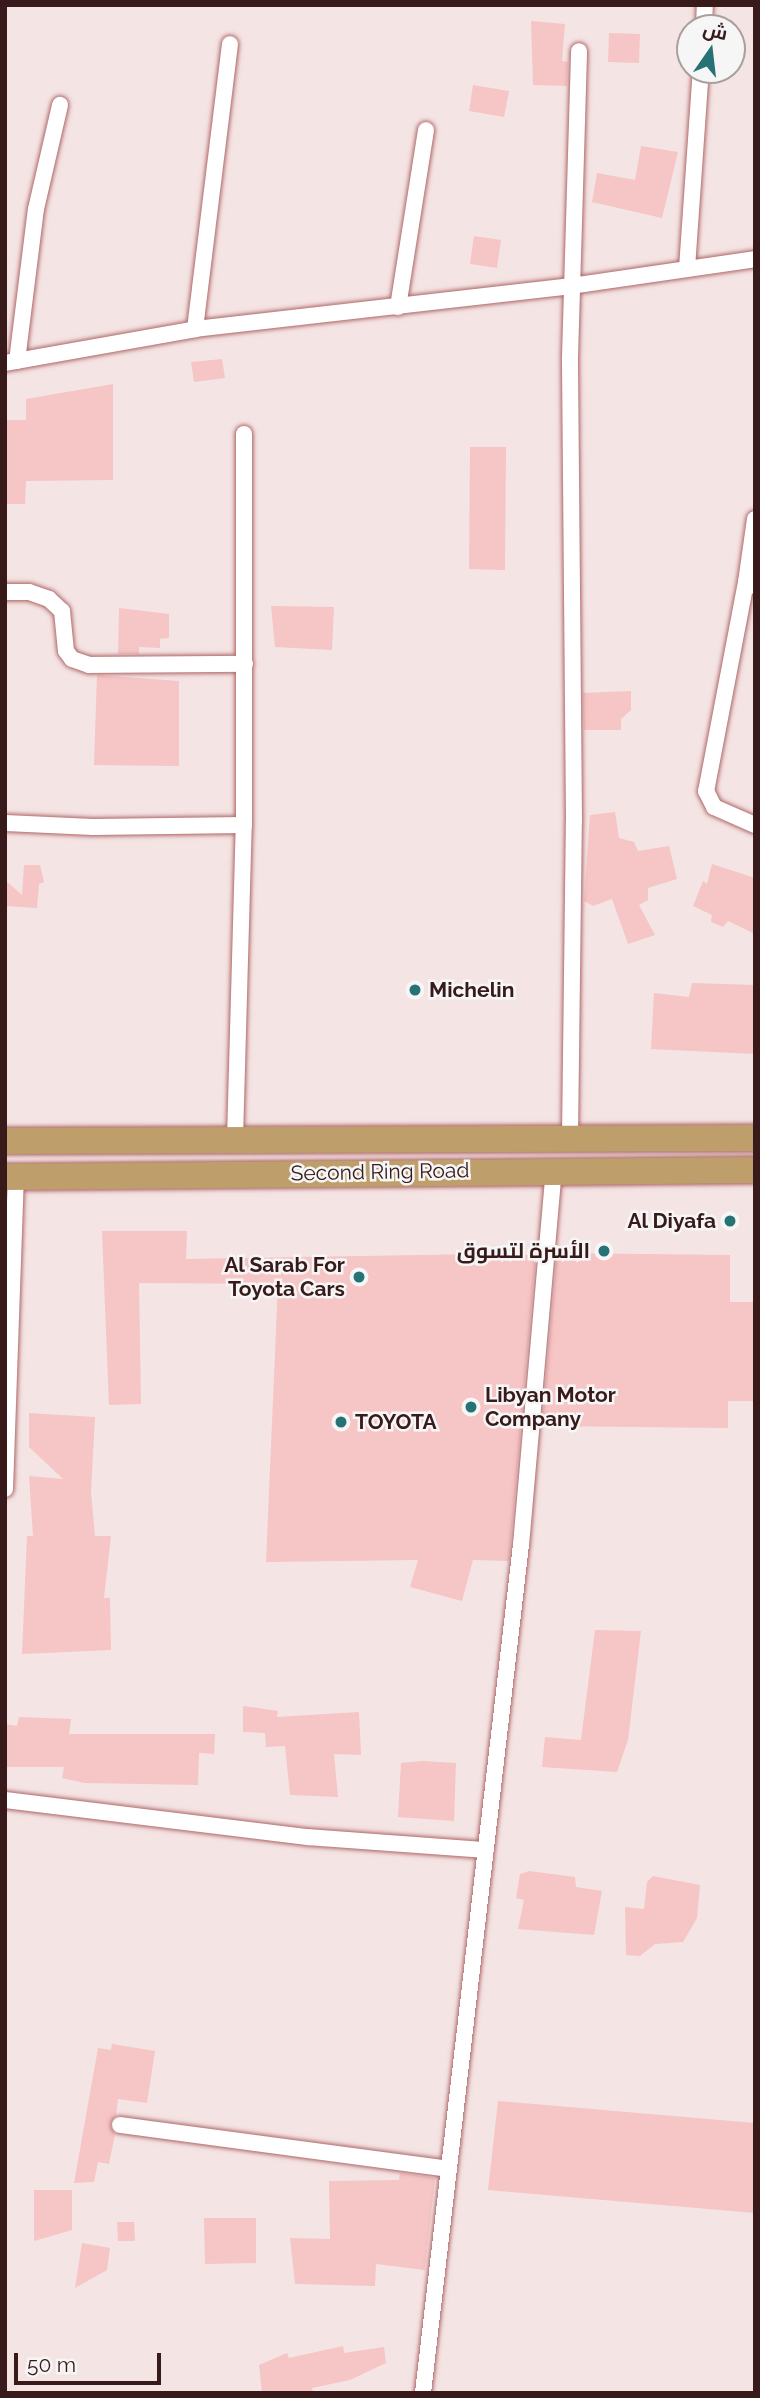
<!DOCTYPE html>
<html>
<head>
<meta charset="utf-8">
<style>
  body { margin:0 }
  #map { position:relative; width:760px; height:2398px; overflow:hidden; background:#f5e4e4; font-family:Raleway,Cairo,sans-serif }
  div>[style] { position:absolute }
  .building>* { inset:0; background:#f6c5c5 }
  .roads { filter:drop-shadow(0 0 2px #af6768) drop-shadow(0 0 2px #af6768) }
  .minor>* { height:16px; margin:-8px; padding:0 8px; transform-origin:8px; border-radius:8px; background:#fff }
  .trunk>* { height:26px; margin:-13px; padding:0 13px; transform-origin:13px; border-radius:13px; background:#be9f6c }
  .dots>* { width:19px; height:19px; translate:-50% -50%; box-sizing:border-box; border:4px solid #f6f6f6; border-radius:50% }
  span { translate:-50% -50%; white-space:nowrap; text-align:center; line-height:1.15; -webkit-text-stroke:5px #f6f6f6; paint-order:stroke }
  .poi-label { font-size:21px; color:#381a1b; font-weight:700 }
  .left { translate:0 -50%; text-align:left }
  .right { translate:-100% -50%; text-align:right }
  .street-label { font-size:21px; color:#381a1b }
  .frame { position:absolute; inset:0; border:7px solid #381a1b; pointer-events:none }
  .north { position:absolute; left:676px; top:14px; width:70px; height:70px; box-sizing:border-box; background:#f6f6f6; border:2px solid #aa9e9e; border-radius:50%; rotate:14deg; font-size:19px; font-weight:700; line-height:28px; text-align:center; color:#381a1b }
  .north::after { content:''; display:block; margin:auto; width:24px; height:32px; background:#277275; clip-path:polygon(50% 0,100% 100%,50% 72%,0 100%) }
  .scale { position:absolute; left:14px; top:2353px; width:147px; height:32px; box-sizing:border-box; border:4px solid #381a1b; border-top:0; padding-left:9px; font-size:21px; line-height:24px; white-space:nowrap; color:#381a1b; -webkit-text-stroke:5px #f6f6f6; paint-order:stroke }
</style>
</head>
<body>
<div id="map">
  <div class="building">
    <div style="clip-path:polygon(531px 21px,565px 24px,562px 61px,568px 62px,567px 86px,533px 85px)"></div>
    <div style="clip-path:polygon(609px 33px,640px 34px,639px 63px,608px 62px)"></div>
    <div style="clip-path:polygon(473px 85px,509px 91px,504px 117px,469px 111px)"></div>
    <div style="clip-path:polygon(641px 146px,678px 152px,662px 218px,592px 202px,597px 173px,635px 180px)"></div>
    <div style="clip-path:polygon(474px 236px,501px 240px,497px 268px,470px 264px)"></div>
    <div style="clip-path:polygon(222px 359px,225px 378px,194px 382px,191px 362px)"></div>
    <div style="clip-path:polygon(113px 384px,113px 480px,26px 481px,25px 504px,5px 504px,5px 420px,26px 420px,26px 399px)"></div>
    <div style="clip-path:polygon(470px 447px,506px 447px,505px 570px,469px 569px)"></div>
    <div style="clip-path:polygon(271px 606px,334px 607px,332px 650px,275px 647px)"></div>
    <div style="clip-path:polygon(119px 608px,169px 614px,169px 638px,160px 639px,160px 648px,139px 647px,139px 654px,118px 654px)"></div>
    <div style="clip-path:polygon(97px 675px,179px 681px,179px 766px,94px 765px)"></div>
    <div style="clip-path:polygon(631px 691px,631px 710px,621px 719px,621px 730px,584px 730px,583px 693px)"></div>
    <div style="clip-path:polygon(615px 812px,619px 838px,634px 842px,638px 851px,669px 846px,677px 879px,648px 888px,648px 900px,639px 905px,655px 935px,628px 944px,612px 899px,593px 906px,584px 901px,590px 815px)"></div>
    <div style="clip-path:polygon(712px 864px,755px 878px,755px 934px,728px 921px,723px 927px,711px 922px,712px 915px,693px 906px,703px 881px,707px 884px)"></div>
    <div style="clip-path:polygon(24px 865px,40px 865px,44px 882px,39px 884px,37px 908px,5px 906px,5px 880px,22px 895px)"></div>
    <div style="clip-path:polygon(692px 983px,755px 985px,755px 1054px,651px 1049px,654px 993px,689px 997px)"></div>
    <div style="clip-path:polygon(102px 1231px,187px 1231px,186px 1259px,536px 1253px,509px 1561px,473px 1560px,462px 1601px,410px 1587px,418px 1560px,266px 1562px,278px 1284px,139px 1283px,141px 1404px,109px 1405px)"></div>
    <div style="clip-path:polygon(557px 1253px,730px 1255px,730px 1302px,755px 1302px,755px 1401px,728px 1401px,728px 1428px,542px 1426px)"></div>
    <div style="clip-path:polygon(29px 1413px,95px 1417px,91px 1492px,95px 1536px,111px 1536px,104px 1598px,110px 1598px,111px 1650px,22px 1654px,27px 1536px,33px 1536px,29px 1476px,63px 1479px,29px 1447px)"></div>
    <div style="clip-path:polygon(595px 1630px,641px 1631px,628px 1740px,617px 1772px,542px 1767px,545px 1737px,581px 1740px)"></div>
    <div style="clip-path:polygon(243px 1706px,278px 1711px,277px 1717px,359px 1712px,361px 1755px,334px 1754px,338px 1797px,290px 1795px,285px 1746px,266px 1747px,265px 1733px,243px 1732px)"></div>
    <div style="clip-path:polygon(19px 1717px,71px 1719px,69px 1734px,215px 1734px,214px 1754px,199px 1753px,198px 1785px,85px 1783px,62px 1778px,64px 1767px,5px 1767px,5px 1724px,17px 1726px)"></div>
    <div style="clip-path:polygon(422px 1761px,456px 1763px,454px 1821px,398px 1817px,401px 1763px)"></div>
    <div style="clip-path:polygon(529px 1871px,575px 1877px,576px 1887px,602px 1891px,594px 1935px,518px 1929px,524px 1900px,516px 1898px,520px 1874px)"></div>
    <div style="clip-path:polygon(653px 1876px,700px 1885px,697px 1918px,683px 1942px,655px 1944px,640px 1956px,626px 1955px,625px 1907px,644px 1909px,647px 1882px)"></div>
    <div style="clip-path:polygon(112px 2044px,155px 2051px,147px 2103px,118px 2099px,116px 2115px,110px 2124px,115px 2134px,109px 2164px,98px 2162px,94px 2182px,74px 2183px,98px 2048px,111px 2050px)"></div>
    <div style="clip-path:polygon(498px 2101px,755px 2123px,755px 2213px,488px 2190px)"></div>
    <div style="clip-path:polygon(400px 2173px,435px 2178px,425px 2270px,376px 2264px,375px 2286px,295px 2284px,290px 2238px,330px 2239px,329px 2181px,399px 2180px)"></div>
    <div style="clip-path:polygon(34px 2190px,72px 2190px,72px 2230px,34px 2241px)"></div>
    <div style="clip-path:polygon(204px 2218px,256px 2218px,256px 2263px,205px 2264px)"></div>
    <div style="clip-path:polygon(117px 2222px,134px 2222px,135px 2241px,118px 2241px)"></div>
    <div style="clip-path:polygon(82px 2243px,110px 2248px,107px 2270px,75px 2288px)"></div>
    <div style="clip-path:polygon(343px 2346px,344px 2353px,384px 2347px,386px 2363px,350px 2380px,312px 2388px,313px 2393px,262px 2393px,259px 2365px,287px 2353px,289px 2358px)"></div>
  </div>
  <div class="roads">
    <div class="minor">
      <div style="left:704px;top:28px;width:23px;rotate:-88deg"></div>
      <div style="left:687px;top:268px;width:198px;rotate:-86deg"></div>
      <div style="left:398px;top:307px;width:179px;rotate:-81deg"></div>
      <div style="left:195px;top:329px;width:287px;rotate:-83deg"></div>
      <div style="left:17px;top:361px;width:153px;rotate:-82.9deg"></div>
      <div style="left:36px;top:209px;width:107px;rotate:-77deg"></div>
      <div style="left:5px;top:363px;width:193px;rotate:-10.1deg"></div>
      <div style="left:195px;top:329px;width:378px;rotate:-6.5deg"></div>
      <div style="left:571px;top:286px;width:186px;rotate:-8.3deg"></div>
      <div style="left:755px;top:519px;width:64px;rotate:98.1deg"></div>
      <div style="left:746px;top:582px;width:10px;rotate:24deg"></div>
      <div style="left:746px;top:582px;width:213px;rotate:100.8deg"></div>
      <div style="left:706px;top:791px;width:18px;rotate:63deg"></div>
      <div style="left:714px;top:807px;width:45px;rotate:23.7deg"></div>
      <div style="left:5px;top:592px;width:24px"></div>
      <div style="left:29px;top:592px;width:21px;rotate:19deg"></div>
      <div style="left:49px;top:599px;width:18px;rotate:43deg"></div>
      <div style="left:62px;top:611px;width:40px;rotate:84.3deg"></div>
      <div style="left:66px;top:651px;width:10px;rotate:53deg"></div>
      <div style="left:72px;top:659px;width:18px;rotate:19deg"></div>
      <div style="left:89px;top:665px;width:156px;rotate:-0.4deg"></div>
      <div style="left:5px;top:823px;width:88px;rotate:2.6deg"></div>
      <div style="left:93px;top:827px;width:151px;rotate:-0.8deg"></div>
      <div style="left:570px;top:1138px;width:317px;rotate:-89.3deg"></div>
      <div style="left:574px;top:821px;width:464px;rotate:-90.5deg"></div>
      <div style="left:570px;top:357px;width:306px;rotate:-88.3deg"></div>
      <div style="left:235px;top:1139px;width:314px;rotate:-88.4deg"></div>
      <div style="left:244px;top:825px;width:391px;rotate:-90deg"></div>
      <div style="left:5px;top:1489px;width:312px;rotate:-88deg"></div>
      <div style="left:5px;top:1800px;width:305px;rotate:7deg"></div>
      <div style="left:308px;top:1837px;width:178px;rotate:4.2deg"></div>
      <div style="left:120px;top:2125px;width:332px;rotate:7.6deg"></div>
      <div style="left:423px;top:2393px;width:854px;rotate:-83.41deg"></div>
      <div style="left:521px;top:1545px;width:376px;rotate:-85deg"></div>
    </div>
    <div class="trunk">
      <div style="left:5px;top:1141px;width:750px;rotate:-0.23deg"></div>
      <div style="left:5px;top:1177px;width:750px;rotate:-0.53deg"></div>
    </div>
  </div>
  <div class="dots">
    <div style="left:415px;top:990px;background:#277275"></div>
    <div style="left:730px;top:1221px;background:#277275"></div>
    <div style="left:604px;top:1251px;background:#277275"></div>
    <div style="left:359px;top:1277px;background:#277275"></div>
    <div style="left:471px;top:1407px;background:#277275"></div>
    <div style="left:341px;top:1422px;background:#277275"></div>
  </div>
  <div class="poi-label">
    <span class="left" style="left:429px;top:990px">Michelin</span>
    <span class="right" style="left:716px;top:1221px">Al Diyafa</span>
    <span class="right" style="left:590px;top:1251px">الأسرة لتسوق</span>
    <span class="right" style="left:345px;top:1277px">Al Sarab For<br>Toyota Cars</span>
    <span class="left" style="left:485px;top:1407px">Libyan Motor<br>Company</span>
    <span class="left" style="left:355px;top:1422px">TOYOTA</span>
  </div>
  <div class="street-label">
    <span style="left:380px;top:1172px;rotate:-1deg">Second Ring Road</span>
  </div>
  <div class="frame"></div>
  <div class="north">ش</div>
  <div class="scale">50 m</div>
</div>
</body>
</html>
